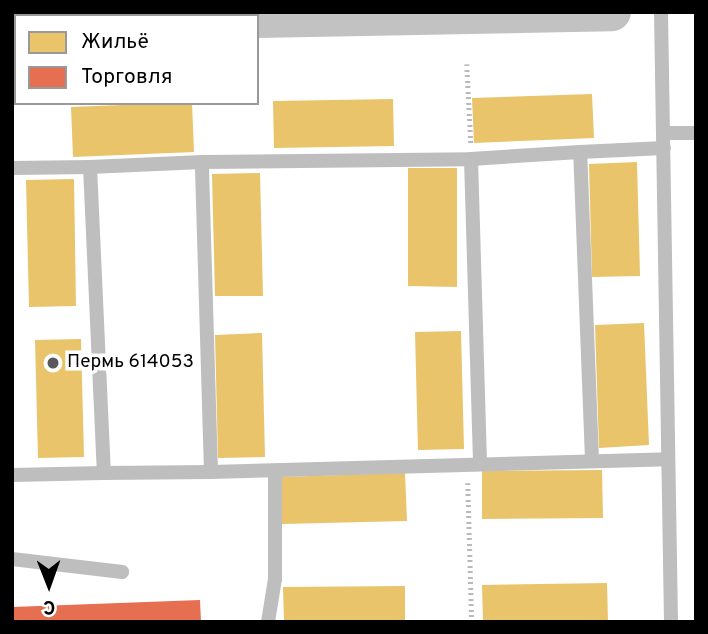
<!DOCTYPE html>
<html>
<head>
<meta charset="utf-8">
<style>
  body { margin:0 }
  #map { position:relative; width:708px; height:634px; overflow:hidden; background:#fff; font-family:Overpass,sans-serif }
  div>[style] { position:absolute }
  .homes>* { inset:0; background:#e9c46a }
  .shops>* { inset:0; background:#e76f51 }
  .path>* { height:4.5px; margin-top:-2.25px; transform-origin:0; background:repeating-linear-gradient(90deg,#b9b9b9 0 2px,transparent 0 5.5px) }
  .lane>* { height:14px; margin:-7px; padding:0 7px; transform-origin:7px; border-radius:7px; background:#bebebe }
  .secondary>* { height:38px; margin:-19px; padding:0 19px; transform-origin:19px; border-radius:19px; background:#c2c2c2 }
  .dots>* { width:19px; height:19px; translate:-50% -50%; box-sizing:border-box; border:4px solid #fff; border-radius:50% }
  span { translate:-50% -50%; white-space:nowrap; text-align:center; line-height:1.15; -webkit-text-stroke:7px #fff; paint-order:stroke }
  .poi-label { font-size:19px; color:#000 }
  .left { translate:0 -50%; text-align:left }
  .frame { position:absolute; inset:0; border:14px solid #000; pointer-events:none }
  .legend { position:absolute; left:14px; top:14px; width:245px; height:91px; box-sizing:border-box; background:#fff; border:2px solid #999; margin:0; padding:9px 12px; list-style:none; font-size:21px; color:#000 }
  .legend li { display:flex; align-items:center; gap:14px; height:35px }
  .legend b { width:35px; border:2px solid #999 }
  .north { position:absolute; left:14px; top:550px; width:70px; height:70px; -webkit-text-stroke:5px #fff; paint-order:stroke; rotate:179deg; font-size:19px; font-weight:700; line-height:28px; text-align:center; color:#000 }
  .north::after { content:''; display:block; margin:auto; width:24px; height:32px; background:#000; clip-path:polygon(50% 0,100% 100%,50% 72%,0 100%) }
</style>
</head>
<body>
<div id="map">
  <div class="homes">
    <div style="clip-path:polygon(592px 94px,594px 138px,474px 143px,472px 98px)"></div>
    <div style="clip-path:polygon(393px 99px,394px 146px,274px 148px,273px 101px)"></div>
    <div style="clip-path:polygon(173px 103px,192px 103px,194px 152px,73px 157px,71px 107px)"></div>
    <div style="clip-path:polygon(637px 162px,640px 276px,592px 277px,589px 164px)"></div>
    <div style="clip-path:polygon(408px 168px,457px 168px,457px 287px,408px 286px)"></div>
    <div style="clip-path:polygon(260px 173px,263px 296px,215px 296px,212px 174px)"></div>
    <div style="clip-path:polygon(74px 179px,76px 306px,29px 307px,26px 180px)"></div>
    <div style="clip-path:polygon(644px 323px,649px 445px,599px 448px,595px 325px)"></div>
    <div style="clip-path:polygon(461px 331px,464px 449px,418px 450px,415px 332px)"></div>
    <div style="clip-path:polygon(262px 333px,265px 457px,218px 458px,215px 335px)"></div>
    <div style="clip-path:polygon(81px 339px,84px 457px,38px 458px,35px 340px)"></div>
    <div style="clip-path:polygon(602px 470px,603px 518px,482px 519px,482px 471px)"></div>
    <div style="clip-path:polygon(405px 473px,407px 521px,282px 524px,281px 477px)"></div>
    <div style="clip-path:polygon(607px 583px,608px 622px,483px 622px,482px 585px)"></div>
    <div style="clip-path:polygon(405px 586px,405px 622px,284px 622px,283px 587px)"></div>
  </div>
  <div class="shops">
    <div style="clip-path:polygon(200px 600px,201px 622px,12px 622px,12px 607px)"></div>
  </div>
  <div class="path">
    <div style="left:467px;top:64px;width:80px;rotate:87.1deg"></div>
    <div style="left:468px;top:483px;width:139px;rotate:88.4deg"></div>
  </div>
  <div class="lane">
    <div style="left:134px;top:12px;width:5px;rotate:53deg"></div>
    <div style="left:661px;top:12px;width:610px;rotate:89.06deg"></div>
    <div style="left:663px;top:133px;width:33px"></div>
    <div style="left:471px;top:159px;width:109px;rotate:-3.7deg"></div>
    <div style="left:90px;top:167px;width:112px;rotate:-2.6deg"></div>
    <div style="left:12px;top:168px;width:78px;rotate:-0.7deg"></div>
    <div style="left:90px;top:167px;width:306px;rotate:87.4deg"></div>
    <div style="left:104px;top:473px;width:92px;rotate:178.8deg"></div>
    <div style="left:592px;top:460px;width:308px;rotate:-92.2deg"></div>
    <div style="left:580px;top:152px;width:84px;rotate:-2.7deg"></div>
    <div style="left:211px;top:472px;width:457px;rotate:-1.6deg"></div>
    <div style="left:104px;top:473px;width:107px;rotate:-0.5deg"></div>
    <div style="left:211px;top:472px;width:310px;rotate:-91.7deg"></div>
    <div style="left:202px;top:162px;width:269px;rotate:-0.6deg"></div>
    <div style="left:471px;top:159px;width:304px;rotate:88.3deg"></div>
    <div style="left:12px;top:559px;width:111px;rotate:6.7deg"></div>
    <div style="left:268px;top:622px;width:44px;rotate:-80.8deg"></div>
    <div style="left:275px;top:579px;width:108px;rotate:-90deg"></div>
  </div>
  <div class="secondary">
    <div style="left:257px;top:19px;width:355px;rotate:-1.1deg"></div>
    <div style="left:12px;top:27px;width:4px"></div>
  </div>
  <div class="dots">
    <div style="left:53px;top:363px;background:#595959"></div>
  </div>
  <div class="poi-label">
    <span class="left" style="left:67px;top:363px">Пермь 614053</span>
  </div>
  <div class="frame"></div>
  <ul class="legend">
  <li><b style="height:19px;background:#e9c46a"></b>Жильё</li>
  <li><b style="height:19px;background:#e76f51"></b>Торговля</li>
  </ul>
  <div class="north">С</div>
</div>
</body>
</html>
